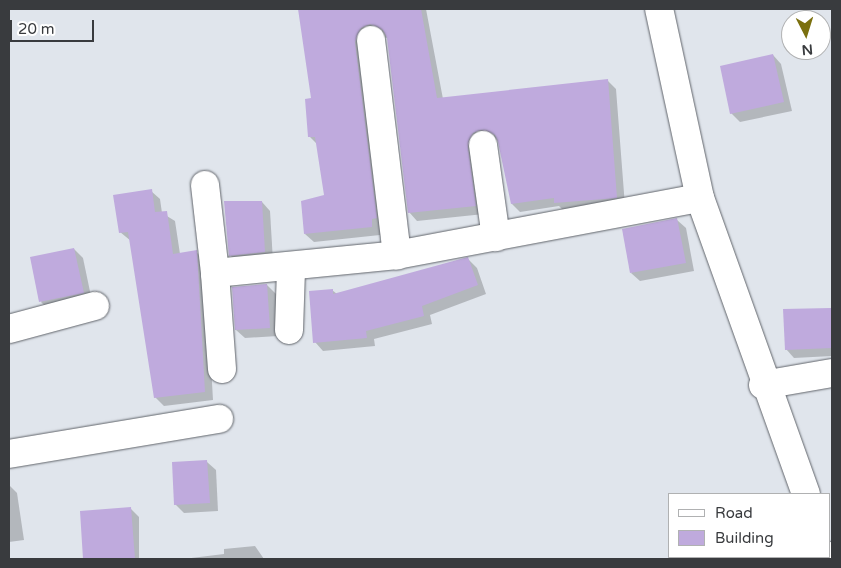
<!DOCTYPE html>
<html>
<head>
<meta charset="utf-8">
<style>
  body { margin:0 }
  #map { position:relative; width:841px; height:568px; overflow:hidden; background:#e0e5ec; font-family:"Varela Round",sans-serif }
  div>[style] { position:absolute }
  .shadow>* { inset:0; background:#0003 }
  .building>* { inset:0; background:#bfaadd }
  .roads { filter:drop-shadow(0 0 1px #61656b) drop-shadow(0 0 1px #61656b) }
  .minor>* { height:28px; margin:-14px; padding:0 14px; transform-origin:14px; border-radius:14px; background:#fff }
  span { translate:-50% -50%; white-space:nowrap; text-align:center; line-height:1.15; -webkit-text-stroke:4.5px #fff; paint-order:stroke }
  .frame { position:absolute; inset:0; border:10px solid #393b3e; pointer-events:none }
  .legend { position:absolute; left:668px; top:493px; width:162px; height:65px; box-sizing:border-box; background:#fff; border:1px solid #b0b1b2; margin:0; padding:6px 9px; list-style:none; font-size:15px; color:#393b3e }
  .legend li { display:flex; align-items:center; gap:10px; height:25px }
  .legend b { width:25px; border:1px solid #b0b1b2 }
  .north { position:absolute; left:781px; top:10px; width:50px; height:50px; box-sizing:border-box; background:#fff; border:1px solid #b0b1b2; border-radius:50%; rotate:175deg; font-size:14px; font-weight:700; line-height:20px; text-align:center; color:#393b3e }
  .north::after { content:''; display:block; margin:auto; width:18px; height:22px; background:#7b700f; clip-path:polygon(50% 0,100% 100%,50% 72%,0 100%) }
  .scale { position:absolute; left:10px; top:20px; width:84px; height:22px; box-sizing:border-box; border:2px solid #393b3e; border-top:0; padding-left:6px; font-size:15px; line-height:18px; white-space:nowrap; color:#393b3e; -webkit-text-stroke:4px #fff; paint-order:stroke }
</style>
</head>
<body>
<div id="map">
  <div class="shadow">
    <div style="clip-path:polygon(301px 9px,426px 9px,443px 99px,607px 80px,616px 89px,625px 206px,564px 211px,559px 206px,520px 212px,512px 204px,499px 141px,491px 138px,484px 214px,417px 221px,409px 212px,388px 38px,371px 35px,380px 235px,314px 242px,305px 234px,325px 196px,317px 144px,310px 137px,312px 99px)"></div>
    <div style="clip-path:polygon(773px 55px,781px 64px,792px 111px,740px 122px,731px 113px)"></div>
    <div style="clip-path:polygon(151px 191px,160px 199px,162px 213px,175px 221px,180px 254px,196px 252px,205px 260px,213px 400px,164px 406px,155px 397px,131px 241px,120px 232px)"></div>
    <div style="clip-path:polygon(262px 202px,270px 211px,273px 261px,239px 264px,230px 255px)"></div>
    <div style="clip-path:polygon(677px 220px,686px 228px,694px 271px,640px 281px,631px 273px)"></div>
    <div style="clip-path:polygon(74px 249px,83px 258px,92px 301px,49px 310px,41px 302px)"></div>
    <div style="clip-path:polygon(468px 259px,477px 268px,486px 294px,430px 315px,432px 324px,374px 339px,375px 346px,323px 351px,315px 342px,332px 290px,337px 294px)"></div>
    <div style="clip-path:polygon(267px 285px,276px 294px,278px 336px,245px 338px,236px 330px)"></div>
    <div style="clip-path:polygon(831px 309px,832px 356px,794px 358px,786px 349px)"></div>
    <div style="clip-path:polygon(207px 462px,216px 470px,218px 511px,184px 513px,175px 504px)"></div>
    <div style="clip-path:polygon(9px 485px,17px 493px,24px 540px,9px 542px)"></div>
    <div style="clip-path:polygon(131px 509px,139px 517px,139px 559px,85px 559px,81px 513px)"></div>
    <div style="clip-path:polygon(255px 546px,264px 559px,183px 559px,224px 554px,224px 549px)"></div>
    <div style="clip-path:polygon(743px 557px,801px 557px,802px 559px,744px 559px)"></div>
  </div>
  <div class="building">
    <div style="clip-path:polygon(298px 9px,421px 9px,437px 98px,608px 79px,617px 198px,554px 203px,554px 198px,511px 204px,498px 142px,495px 135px,481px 130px,473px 133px,468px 147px,476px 206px,408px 213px,387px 38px,383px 30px,370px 24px,361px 28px,355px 42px,377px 218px,372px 219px,372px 227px,304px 234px,301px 201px,324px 195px,315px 137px,308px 137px,305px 99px,311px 98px)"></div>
    <div style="clip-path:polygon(773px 54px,784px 102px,730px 114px,720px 66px)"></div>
    <div style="clip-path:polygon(152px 189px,155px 212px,167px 211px,173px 254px,197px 250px,205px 392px,154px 398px,128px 232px,119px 233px,113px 195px)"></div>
    <div style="clip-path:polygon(224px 201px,262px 201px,265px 252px,229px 256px)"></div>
    <div style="clip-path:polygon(677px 218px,686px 263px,630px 273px,622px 229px)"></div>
    <div style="clip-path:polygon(74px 248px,84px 293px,39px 302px,30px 257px)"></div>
    <div style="clip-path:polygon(468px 257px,478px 285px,422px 306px,424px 316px,366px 331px,367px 338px,313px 343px,309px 291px,333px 289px,333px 294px)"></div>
    <div style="clip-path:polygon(267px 284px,270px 328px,235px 330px,232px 287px)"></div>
    <div style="clip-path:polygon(831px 308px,832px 348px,785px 350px,783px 309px)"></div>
    <div style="clip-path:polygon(207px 460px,210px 503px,174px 505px,172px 462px)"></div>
    <div style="clip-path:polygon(131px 507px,135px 559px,83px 559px,80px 511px)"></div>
  </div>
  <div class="roads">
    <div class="minor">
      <div style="left:371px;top:40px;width:217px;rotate:83.1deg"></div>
      <div style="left:397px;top:255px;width:308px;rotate:-10.7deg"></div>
      <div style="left:700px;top:198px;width:193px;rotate:-102.2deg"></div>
      <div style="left:483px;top:145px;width:93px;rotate:82deg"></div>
      <div style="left:205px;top:185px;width:89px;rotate:83.5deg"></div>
      <div style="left:700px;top:198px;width:314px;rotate:70.3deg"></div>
      <div style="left:9px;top:329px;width:89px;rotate:-15deg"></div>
      <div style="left:289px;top:330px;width:61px;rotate:-88.1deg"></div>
      <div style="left:222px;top:369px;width:96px;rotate:-94.2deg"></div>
      <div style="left:215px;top:273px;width:183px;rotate:-5.6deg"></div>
      <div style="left:763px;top:385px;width:70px;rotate:-9.9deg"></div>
      <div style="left:9px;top:454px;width:213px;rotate:-9.5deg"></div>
      <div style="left:830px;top:556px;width:3px;rotate:72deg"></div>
    </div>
  </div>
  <div class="frame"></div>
  <ul class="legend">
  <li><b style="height:6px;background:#fff"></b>Road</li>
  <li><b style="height:14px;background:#bfaadd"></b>Building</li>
  </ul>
  <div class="north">N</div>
  <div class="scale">20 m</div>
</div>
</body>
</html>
